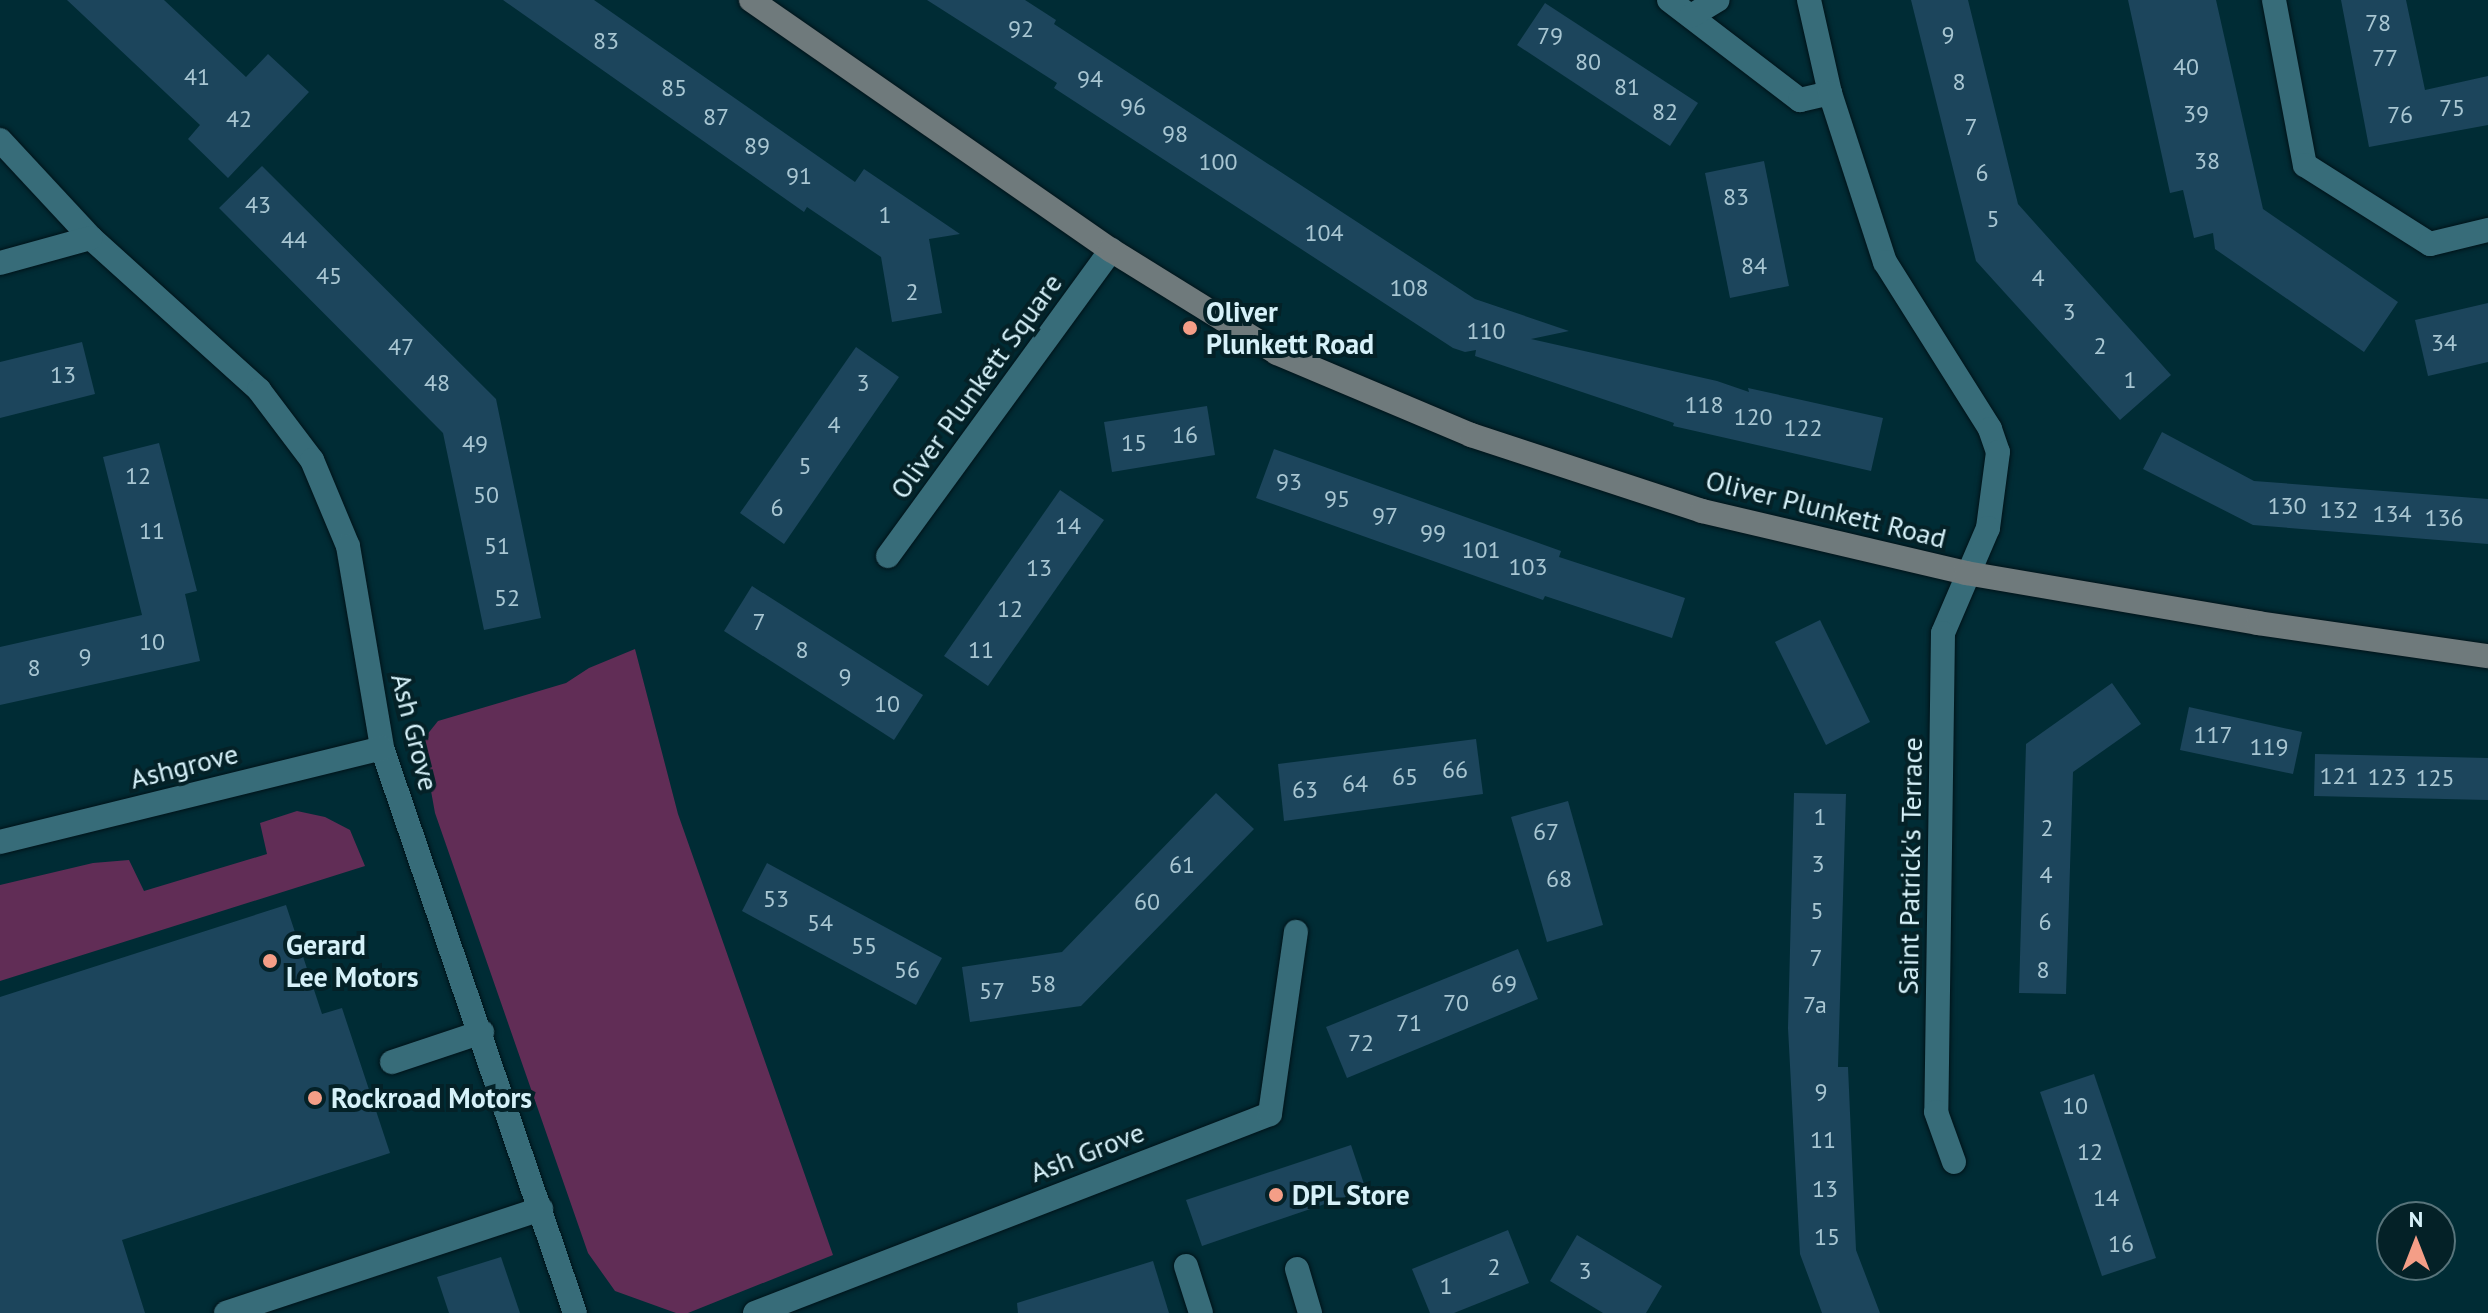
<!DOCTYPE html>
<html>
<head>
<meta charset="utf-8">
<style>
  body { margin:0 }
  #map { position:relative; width:2488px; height:1313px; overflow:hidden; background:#002c35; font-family:"PT Sans",sans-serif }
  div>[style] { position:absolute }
  .green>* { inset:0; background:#612d56 }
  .building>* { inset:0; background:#1c455c }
  .roads { filter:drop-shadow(0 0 2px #001319) drop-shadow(0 0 2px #001319) }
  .lane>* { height:24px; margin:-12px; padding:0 12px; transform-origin:12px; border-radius:12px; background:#376c79 }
  .street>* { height:24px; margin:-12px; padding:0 12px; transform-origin:12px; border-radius:12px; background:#376c79 }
  .secondary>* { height:24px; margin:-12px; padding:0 12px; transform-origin:12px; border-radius:12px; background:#6f7a7c }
  .dots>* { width:22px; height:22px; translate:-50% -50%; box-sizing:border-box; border:4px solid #042127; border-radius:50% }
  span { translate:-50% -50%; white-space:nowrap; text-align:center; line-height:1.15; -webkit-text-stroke:8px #042127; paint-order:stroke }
  .number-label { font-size:24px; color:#a8c6d2 }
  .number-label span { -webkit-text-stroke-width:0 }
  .poi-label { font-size:28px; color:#d6f1f9; font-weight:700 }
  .left { translate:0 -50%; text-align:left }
  .street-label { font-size:28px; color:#d6f1f9 }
  .north { position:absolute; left:2376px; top:1201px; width:80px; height:80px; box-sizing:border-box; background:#042127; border:2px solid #58747b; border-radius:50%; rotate:0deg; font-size:22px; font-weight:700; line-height:32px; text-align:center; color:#d6f1f9 }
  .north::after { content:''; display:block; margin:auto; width:28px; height:36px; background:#f49e87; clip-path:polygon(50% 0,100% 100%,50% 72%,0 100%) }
</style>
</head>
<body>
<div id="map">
  <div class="green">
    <div style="clip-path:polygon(635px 649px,678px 814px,833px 1255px,688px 1313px,676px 1313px,615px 1291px,588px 1253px,435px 813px,422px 741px,438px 721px,566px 683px,589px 668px)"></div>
    <div style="clip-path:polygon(297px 811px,325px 817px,350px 830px,365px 866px,0 981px,0 885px,93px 863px,129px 860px,144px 891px,267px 854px,260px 823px)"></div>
  </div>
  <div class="building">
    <div style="clip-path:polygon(67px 0,164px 0,246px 77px,268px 54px,309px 92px,228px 178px,188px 139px,200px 125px)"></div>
    <div style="clip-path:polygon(503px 0,594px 0,855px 182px,864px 169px,960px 234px,929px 239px,942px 313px,892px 322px,881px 257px,807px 207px,804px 212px)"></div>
    <div style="clip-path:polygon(927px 0,1025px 0,1056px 20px,1054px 24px,1475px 299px,1569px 331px,1531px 339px,1717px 381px,1749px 392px,1748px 388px,1883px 418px,1871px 471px,1673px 426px,1674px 423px,1475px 356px,1476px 350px,1465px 352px,1453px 348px,1054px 88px,1057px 83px)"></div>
    <div style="clip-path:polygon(1911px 0,1968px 0,2018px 204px,2171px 375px,2120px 420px,1976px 261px)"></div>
    <div style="clip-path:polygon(2128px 0,2216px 0,2263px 209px,2398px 302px,2364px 352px,2215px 249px,2213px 233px,2194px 238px,2183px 190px,2170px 193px)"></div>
    <div style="clip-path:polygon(2341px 0,2406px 0,2425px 90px,2488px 76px,2488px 125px,2369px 147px)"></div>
    <div style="clip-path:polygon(1545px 3px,1698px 103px,1670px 146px,1517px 45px)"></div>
    <div style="clip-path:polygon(1764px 161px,1789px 286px,1730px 298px,1705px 173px)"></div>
    <div style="clip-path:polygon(262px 166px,496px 399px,541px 618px,484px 630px,443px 433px,219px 208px)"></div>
    <div style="clip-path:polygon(2488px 303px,2488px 362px,2428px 376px,2415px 320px)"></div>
    <div style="clip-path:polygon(82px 342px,95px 394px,0 418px,0 362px)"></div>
    <div style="clip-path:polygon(856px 347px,899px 377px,784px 544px,740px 513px)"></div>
    <div style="clip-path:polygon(1207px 406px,1215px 455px,1112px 472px,1104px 422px)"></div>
    <div style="clip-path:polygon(2162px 432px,2254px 481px,2488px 499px,2488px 544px,2253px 525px,2143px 469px)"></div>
    <div style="clip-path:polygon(159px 443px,197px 591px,185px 594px,200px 661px,0 705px,0 647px,142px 615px,103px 457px)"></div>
    <div style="clip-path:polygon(1274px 449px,1561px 551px,1559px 557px,1685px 598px,1672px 638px,1545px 596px,1543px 600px,1256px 498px)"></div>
    <div style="clip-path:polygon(1060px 490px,1104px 520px,988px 686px,944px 656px)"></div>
    <div style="clip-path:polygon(752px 586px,923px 695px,894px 740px,724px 631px)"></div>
    <div style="clip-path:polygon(1820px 620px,1870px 722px,1826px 745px,1775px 642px)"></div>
    <div style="clip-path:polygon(2112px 683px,2141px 724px,2073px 772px,2066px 994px,2019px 993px,2026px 744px)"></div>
    <div style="clip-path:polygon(2189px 707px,2302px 732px,2293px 774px,2180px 750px)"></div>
    <div style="clip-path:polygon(1476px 739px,1483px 794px,1284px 821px,1278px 764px)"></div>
    <div style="clip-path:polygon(2315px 754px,2488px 758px,2488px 800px,2314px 796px)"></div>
    <div style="clip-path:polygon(1216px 793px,1254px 829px,1081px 1006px,970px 1022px,962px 967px,1062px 952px)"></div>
    <div style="clip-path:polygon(1794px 793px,1846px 794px,1838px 1067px,1848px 1067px,1856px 1250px,1880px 1313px,1822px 1313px,1800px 1254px,1788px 1028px)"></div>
    <div style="clip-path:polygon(1568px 801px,1603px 925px,1547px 942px,1511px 817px)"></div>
    <div style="clip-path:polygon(767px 863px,942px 958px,916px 1005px,742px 911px)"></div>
    <div style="clip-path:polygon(286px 905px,322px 1014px,342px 1008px,390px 1153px,122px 1240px,145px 1313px,0 1313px,0 997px)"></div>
    <div style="clip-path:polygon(1518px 949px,1538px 999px,1347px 1078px,1326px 1027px)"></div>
    <div style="clip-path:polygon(2094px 1074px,2156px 1258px,2102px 1276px,2040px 1092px)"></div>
    <div style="clip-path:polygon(1351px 1145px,1366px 1190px,1202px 1246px,1186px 1200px)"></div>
    <div style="clip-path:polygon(1508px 1230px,1529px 1283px,1454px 1313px,1430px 1313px,1412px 1269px)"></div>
    <div style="clip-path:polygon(1577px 1235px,1662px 1286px,1646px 1313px,1603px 1313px,1550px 1281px)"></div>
    <div style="clip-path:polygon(501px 1257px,520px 1313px,449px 1313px,437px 1277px)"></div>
    <div style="clip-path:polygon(1153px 1261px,1169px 1313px,1018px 1313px,1017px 1303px)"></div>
  </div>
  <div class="roads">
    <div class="lane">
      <div style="left:392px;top:1062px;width:95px;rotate:-18.4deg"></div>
      <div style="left:1186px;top:1266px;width:49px;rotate:72.3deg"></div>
      <div style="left:1297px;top:1269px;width:46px;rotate:73.5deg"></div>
      <div style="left:226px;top:1313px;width:332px;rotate:-18.3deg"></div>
    </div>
    <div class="street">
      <div style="left:1669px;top:0;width:165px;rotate:37.4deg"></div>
      <div style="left:1800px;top:100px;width:31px;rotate:-13deg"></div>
      <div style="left:1809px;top:0;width:95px;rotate:77.3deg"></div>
      <div style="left:1830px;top:93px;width:178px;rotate:72deg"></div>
      <div style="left:1885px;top:262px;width:197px;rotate:57.8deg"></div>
      <div style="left:1990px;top:429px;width:24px;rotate:71deg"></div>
      <div style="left:1998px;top:452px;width:77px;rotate:97.5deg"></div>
      <div style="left:1988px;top:528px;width:114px;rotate:113.2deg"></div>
      <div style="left:1943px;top:633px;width:479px;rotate:90.8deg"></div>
      <div style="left:1936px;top:1112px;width:53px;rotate:70.2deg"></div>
      <div style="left:2274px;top:0;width:168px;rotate:79.4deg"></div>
      <div style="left:2305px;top:165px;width:148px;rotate:32.3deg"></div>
      <div style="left:2430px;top:244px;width:60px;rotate:-13.6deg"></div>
      <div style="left:1691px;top:16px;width:31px;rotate:-31deg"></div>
      <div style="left:0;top:140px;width:134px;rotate:47.1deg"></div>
      <div style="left:91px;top:238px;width:227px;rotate:42.1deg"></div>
      <div style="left:259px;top:390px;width:88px;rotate:52.9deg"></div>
      <div style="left:312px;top:460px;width:93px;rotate:67.3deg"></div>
      <div style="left:348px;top:546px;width:205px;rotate:80.4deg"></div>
      <div style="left:382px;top:748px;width:597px;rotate:71.14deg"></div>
      <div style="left:0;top:263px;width:94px;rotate:-15.4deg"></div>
      <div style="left:888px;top:556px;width:379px;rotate:-53.9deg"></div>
      <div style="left:0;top:842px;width:393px;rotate:-13.8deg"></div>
      <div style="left:755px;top:1313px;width:552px;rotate:-21.13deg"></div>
      <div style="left:1270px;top:1114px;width:184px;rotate:-81.9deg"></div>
    </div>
    <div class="secondary">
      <div style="left:751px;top:0;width:438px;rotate:34.8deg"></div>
      <div style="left:1111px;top:250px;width:195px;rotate:31.8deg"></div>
      <div style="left:1277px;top:353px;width:211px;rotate:22.9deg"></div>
      <div style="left:1471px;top:435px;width:243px;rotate:18.2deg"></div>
      <div style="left:1702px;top:511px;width:271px;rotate:13.2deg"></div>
      <div style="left:1966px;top:573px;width:296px;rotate:9.7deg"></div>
      <div style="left:2258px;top:623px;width:232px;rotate:8.2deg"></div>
    </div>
  </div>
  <div class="dots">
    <div style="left:1190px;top:328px;background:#f49e87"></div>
    <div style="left:270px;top:961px;background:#f49e87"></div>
    <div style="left:315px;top:1098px;background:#f49e87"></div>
    <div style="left:1276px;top:1195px;background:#f49e87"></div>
  </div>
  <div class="number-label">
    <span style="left:2378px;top:23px">78</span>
    <span style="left:1021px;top:29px">92</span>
    <span style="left:1948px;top:35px">9</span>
    <span style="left:1550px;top:36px">79</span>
    <span style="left:606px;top:41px">83</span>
    <span style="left:2385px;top:58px">77</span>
    <span style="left:1588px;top:62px">80</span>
    <span style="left:2186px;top:67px">40</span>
    <span style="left:197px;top:77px">41</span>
    <span style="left:1090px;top:79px">94</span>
    <span style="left:1959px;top:82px">8</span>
    <span style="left:1627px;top:87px">81</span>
    <span style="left:674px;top:88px">85</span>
    <span style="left:1133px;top:107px">96</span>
    <span style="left:2452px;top:108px">75</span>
    <span style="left:1665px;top:112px">82</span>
    <span style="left:2196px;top:114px">39</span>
    <span style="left:2400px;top:115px">76</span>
    <span style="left:716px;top:117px">87</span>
    <span style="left:239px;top:119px">42</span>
    <span style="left:1971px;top:127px">7</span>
    <span style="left:1175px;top:134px">98</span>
    <span style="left:757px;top:146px">89</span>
    <span style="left:2207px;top:161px">38</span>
    <span style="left:1218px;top:162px">100</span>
    <span style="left:1982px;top:173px">6</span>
    <span style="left:799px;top:176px">91</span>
    <span style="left:1736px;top:197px">83</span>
    <span style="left:258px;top:205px">43</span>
    <span style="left:885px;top:215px">1</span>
    <span style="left:1993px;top:219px">5</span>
    <span style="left:1324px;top:233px">104</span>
    <span style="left:294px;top:240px">44</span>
    <span style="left:1754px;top:266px">84</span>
    <span style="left:329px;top:276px">45</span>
    <span style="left:2038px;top:278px">4</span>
    <span style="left:1409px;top:288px">108</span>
    <span style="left:912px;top:292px">2</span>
    <span style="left:2069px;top:312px">3</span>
    <span style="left:1486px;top:331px">110</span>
    <span style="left:2444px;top:343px">34</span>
    <span style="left:2100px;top:346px">2</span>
    <span style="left:401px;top:347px">47</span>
    <span style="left:63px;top:375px">13</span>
    <span style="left:2130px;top:380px">1</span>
    <span style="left:437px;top:383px">48</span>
    <span style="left:863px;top:383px">3</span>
    <span style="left:1704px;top:405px">118</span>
    <span style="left:1753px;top:417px">120</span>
    <span style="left:834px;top:425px">4</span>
    <span style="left:1803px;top:428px">122</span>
    <span style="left:1185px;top:435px">16</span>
    <span style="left:1134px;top:443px">15</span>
    <span style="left:475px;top:444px">49</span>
    <span style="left:805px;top:466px">5</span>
    <span style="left:138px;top:476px">12</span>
    <span style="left:1289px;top:482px">93</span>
    <span style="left:486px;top:495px">50</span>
    <span style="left:1337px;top:499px">95</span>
    <span style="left:2287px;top:506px">130</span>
    <span style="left:777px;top:508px">6</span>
    <span style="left:2339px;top:510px">132</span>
    <span style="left:2392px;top:514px">134</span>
    <span style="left:1385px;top:516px">97</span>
    <span style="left:2444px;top:518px">136</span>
    <span style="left:1068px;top:526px">14</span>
    <span style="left:152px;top:531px">11</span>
    <span style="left:1433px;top:533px">99</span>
    <span style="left:497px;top:546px">51</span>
    <span style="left:1481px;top:550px">101</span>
    <span style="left:1528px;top:567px">103</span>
    <span style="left:1039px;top:568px">13</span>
    <span style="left:507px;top:598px">52</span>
    <span style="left:1010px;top:609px">12</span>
    <span style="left:759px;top:622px">7</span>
    <span style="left:152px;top:642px">10</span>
    <span style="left:802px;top:650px">8</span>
    <span style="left:981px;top:650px">11</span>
    <span style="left:85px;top:657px">9</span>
    <span style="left:34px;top:668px">8</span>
    <span style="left:845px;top:677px">9</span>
    <span style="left:887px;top:704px">10</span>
    <span style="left:2213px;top:735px">117</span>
    <span style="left:2269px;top:747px">119</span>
    <span style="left:1455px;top:770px">66</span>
    <span style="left:2339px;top:776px">121</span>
    <span style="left:1405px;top:777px">65</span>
    <span style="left:2387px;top:777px">123</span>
    <span style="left:2435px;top:778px">125</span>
    <span style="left:1355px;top:784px">64</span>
    <span style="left:1305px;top:790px">63</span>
    <span style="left:1820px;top:817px">1</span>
    <span style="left:2047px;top:828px">2</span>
    <span style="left:1546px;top:832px">67</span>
    <span style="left:1818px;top:864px">3</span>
    <span style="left:1182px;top:865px">61</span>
    <span style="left:2046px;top:875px">4</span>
    <span style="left:1559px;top:879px">68</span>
    <span style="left:776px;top:899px">53</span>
    <span style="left:1147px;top:902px">60</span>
    <span style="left:1817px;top:911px">5</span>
    <span style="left:2045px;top:922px">6</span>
    <span style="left:820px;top:923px">54</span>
    <span style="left:864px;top:946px">55</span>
    <span style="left:1816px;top:958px">7</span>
    <span style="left:907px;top:970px">56</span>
    <span style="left:2043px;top:970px">8</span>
    <span style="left:1043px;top:984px">58</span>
    <span style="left:1504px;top:984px">69</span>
    <span style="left:992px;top:991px">57</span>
    <span style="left:1456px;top:1003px">70</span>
    <span style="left:1815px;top:1005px">7a</span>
    <span style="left:1409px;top:1023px">71</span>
    <span style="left:1361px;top:1043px">72</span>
    <span style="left:1821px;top:1092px">9</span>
    <span style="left:2075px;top:1106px">10</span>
    <span style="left:1823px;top:1140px">11</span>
    <span style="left:2090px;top:1152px">12</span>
    <span style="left:1825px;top:1189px">13</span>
    <span style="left:2106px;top:1198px">14</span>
    <span style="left:1827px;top:1237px">15</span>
    <span style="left:2121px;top:1244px">16</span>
    <span style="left:1494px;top:1267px">2</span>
    <span style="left:1585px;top:1271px">3</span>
    <span style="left:1446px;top:1286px">1</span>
  </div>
  <div class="poi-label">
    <span class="left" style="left:1206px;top:328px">Oliver<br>Plunkett Road</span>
    <span class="left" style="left:286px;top:961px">Gerard<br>Lee Motors</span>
    <span class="left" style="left:331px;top:1098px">Rockroad Motors</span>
    <span class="left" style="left:1292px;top:1195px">DPL Store</span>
  </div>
  <div class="street-label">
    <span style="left:976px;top:386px;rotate:-54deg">Oliver Plunkett Square</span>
    <span style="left:1826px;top:509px;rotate:14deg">Oliver Plunkett Road</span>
    <span style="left:415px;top:732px;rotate:76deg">Ash Grove</span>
    <span style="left:184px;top:766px;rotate:-14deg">Ashgrove</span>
    <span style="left:1910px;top:866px;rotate:-89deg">Saint Patrick's Terrace</span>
    <span style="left:1087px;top:1152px;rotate:-21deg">Ash Grove</span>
  </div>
  <div class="north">N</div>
</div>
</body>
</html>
